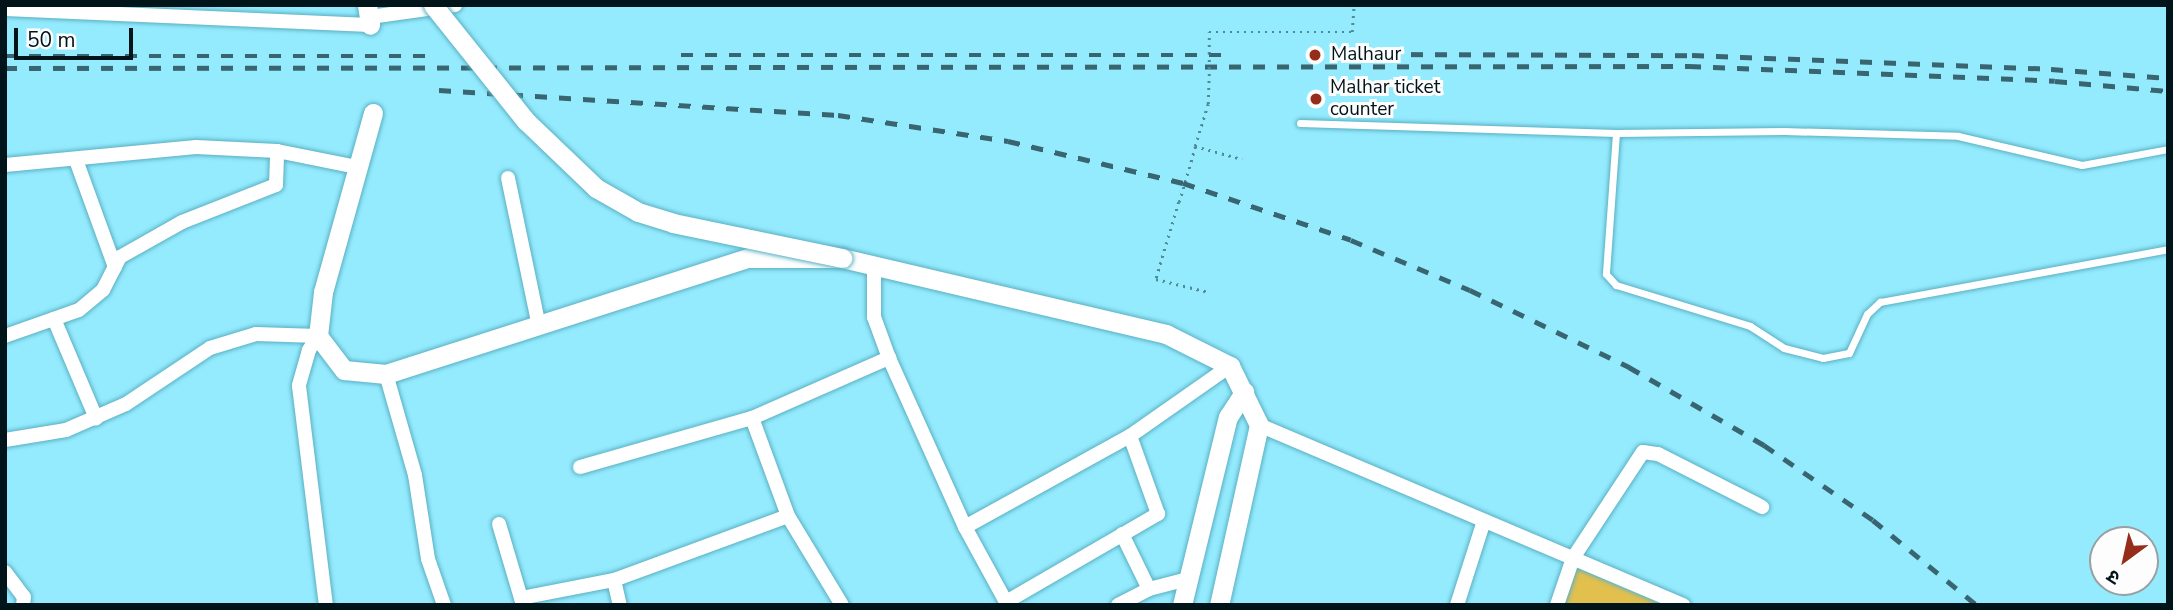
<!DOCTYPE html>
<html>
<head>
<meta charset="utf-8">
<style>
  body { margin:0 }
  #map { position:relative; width:2173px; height:610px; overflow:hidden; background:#95ebfe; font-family:"Nunito Sans","Noto Sans Devanagari",sans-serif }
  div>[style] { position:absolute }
  .green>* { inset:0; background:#e2c04e }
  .path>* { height:2.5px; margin-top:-1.25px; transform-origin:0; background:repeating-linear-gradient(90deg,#518996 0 2px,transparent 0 7px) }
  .roads { filter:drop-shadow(0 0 2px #5ab0c2) drop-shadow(0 0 2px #5ab0c2) }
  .lane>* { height:7px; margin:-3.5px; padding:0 3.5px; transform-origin:3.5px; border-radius:3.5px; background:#fff }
  .street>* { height:14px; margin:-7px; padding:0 7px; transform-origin:7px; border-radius:7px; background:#fff }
  .secondary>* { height:19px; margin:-9.5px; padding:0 9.5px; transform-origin:9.5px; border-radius:9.5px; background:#fff }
  .rail>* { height:4.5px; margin-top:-2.25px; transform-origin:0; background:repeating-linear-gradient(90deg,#386570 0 12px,transparent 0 24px) }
  .path-bridge>* { height:2.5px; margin-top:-1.25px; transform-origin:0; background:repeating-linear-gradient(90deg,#518996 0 2px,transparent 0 7px) }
  .bridges { filter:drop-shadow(0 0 2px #5ab0c2) drop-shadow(0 0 2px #5ab0c2) }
  .secondary-bridge>* { height:19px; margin:-9.5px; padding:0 9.5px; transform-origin:9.5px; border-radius:9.5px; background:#fff }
  .dots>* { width:19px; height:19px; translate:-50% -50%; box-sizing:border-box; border:4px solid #fdfdfd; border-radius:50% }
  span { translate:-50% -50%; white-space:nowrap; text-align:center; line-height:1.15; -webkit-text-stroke:6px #fdfdfd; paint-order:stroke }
  .poi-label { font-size:19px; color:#00141a }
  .left { translate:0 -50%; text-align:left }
  .frame { position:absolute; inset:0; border:7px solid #00141a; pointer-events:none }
  .north { position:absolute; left:2089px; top:526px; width:70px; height:70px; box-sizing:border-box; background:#fdfdfd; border:2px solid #98a0a2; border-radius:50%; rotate:213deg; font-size:19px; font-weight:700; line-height:28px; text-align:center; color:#00141a }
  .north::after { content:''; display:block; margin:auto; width:24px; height:32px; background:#962d1a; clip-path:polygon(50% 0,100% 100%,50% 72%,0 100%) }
  .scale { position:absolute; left:14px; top:28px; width:119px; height:32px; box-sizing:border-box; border:4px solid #00141a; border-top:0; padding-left:9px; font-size:21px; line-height:24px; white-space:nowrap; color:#00141a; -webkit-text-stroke:5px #fdfdfd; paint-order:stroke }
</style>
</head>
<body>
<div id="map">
  <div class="green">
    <div style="clip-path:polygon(1577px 568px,1663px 605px,1564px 605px)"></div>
  </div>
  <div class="path">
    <div style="left:1209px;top:54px;width:22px;rotate:-90deg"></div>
    <div style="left:1209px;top:32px;width:143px"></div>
    <div style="left:1352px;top:32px;width:27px;rotate:-86deg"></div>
    <div style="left:1195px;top:146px;width:44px;rotate:-72.8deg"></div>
    <div style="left:1208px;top:104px;width:28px;rotate:-88deg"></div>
    <div style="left:1185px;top:182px;width:37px;rotate:-74deg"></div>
    <div style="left:1195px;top:146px;width:49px;rotate:15.5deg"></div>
    <div style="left:1179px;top:202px;width:80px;rotate:106.6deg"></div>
    <div style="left:1156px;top:279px;width:54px;rotate:14deg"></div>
  </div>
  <div class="roads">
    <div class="lane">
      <div style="left:1300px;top:123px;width:316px;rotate:1.8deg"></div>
      <div style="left:1616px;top:133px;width:168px;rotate:-0.7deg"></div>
      <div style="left:1784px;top:131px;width:174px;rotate:1.6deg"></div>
      <div style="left:1958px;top:136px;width:127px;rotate:13.2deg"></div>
      <div style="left:2082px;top:165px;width:87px;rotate:-10.5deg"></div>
      <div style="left:1616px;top:133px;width:141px;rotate:94.1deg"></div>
      <div style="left:1606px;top:274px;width:15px;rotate:48deg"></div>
      <div style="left:1616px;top:285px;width:140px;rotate:17deg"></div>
      <div style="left:1750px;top:326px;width:40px;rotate:32.9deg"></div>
      <div style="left:1784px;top:348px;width:40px;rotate:14.4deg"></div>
      <div style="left:1823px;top:358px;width:26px;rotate:-11deg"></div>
      <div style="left:1849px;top:353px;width:43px;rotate:-65.2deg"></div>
      <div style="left:1867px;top:314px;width:18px;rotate:-43deg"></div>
      <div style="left:1880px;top:302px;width:293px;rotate:-10.4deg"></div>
    </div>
    <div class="street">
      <div style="left:5px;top:9px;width:365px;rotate:2.5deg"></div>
      <div style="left:370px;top:17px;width:86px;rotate:-8deg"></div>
      <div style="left:76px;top:160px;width:114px;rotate:70deg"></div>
      <div style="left:5px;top:165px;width:192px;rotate:-5.4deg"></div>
      <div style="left:196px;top:147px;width:81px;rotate:2.8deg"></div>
      <div style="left:277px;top:151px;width:82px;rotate:11.3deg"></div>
      <div style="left:508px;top:178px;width:151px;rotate:78.2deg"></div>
      <div style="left:874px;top:265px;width:52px;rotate:90deg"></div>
      <div style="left:874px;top:317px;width:44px;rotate:69.9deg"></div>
      <div style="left:889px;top:358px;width:185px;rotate:65.8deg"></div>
      <div style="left:965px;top:527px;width:85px;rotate:61.3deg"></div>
      <div style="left:1006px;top:602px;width:176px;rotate:-30.1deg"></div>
      <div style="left:1158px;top:514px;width:83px;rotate:-109.7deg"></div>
      <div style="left:54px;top:319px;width:108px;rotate:67deg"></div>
      <div style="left:5px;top:336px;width:78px;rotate:-19.4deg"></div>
      <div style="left:79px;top:310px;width:31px;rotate:-40deg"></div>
      <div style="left:103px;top:290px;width:37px;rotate:-63deg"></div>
      <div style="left:120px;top:257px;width:71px;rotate:-29.4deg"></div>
      <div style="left:182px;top:222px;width:101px;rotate:-21.5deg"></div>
      <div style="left:276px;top:185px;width:34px;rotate:-88deg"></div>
      <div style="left:318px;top:336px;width:17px;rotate:123deg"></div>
      <div style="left:309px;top:350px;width:37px;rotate:106deg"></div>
      <div style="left:299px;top:386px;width:221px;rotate:83deg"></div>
      <div style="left:386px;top:374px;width:105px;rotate:74deg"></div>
      <div style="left:415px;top:475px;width:85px;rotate:81.2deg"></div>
      <div style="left:428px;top:559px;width:49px;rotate:70.8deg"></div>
      <div style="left:752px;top:418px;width:104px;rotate:69.8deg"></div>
      <div style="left:788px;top:516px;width:104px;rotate:58.8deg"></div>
      <div style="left:1259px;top:425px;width:461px;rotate:23deg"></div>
      <div style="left:5px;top:440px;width:62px;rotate:-9.3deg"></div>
      <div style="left:66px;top:430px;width:65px;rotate:-23.4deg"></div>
      <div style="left:126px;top:404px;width:101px;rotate:-33.7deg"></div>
      <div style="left:210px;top:348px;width:48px;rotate:-16.9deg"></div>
      <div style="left:256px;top:334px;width:62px;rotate:1.8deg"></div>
      <div style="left:580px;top:467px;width:179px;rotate:-15.9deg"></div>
      <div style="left:752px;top:418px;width:150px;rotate:-23.7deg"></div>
      <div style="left:499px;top:524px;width:84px;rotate:73.5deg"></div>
      <div style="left:965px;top:527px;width:188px;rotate:-28.9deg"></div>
      <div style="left:1130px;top:436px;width:122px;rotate:-35deg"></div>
      <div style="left:1122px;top:534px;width:61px;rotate:63.9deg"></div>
      <div style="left:5px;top:572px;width:31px;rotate:53deg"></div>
      <div style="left:24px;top:597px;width:8px;rotate:97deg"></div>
      <div style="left:614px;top:580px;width:26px;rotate:77deg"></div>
      <div style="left:521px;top:598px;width:95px;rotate:-11deg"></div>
      <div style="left:614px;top:580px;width:185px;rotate:-20.2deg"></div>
      <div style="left:1118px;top:605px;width:35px;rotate:-27deg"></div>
      <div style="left:1149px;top:589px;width:40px;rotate:-14.4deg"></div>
      <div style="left:1457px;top:605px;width:88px;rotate:-72.2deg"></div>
      <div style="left:1557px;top:605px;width:50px;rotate:-71.2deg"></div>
      <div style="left:1573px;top:558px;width:127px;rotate:-56.6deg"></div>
      <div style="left:1643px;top:452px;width:15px;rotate:8deg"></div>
      <div style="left:1658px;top:454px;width:117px;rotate:27deg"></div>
    </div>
    <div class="secondary">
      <div style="left:367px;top:5px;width:20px;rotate:81deg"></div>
      <div style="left:373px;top:113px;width:186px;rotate:105.6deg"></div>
      <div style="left:323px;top:292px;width:44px;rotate:96.5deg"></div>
      <div style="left:318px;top:336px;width:43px;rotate:52.6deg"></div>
      <div style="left:344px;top:370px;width:42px;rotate:5.4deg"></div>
      <div style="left:386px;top:374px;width:380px;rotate:-17.8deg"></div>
      <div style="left:748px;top:258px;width:94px"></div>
      <div style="left:842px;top:258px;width:333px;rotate:13.2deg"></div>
      <div style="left:1166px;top:334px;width:72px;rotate:26.6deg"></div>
      <div style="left:1230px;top:366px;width:66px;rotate:63.8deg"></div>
      <div style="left:1259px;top:425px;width:184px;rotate:102.5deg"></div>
      <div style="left:1182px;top:605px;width:194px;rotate:-76.3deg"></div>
      <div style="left:1228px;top:417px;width:30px;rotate:-57deg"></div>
    </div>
  </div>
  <div class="rail">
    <div style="left:1363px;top:54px;width:329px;rotate:0.2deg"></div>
    <div style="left:1692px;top:55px;width:359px;rotate:2.2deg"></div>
    <div style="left:2051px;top:69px;width:117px;rotate:4.4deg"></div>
    <div style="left:681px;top:55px;width:546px"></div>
    <div style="left:5px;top:56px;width:420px"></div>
    <div style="left:5px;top:68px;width:1684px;rotate:-0.07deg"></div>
    <div style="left:1689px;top:66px;width:366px;rotate:2.3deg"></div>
    <div style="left:2055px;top:81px;width:113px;rotate:5.1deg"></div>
    <div style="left:439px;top:90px;width:400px;rotate:3.6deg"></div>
    <div style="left:838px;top:115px;width:172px;rotate:8.7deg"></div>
    <div style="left:1008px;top:141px;width:180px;rotate:13.5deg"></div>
    <div style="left:1183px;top:183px;width:177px;rotate:18.7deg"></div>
    <div style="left:1351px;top:240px;width:129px;rotate:22.8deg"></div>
    <div style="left:1470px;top:290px;width:177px;rotate:25.8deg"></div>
    <div style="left:1629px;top:367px;width:156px;rotate:30deg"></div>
    <div style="left:1764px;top:445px;width:132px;rotate:34.5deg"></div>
    <div style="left:1873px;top:520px;width:134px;rotate:39.3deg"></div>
  </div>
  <div class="path-bridge">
    <div style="left:1209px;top:76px;width:22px;rotate:-90deg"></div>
    <div style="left:1179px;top:202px;width:21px;rotate:-73deg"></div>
  </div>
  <div class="bridges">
    <div class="secondary-bridge">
      <div style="left:433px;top:5px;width:149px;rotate:51.3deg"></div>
      <div style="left:526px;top:121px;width:97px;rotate:43.7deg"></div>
      <div style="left:596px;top:188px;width:48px;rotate:29.7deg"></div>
      <div style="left:638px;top:212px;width:37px;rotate:17deg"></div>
      <div style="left:673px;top:223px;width:173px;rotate:11.7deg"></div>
    </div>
  </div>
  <div class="dots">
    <div style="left:1315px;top:55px;background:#962d1a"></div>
    <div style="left:1316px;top:99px;background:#962d1a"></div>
  </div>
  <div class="poi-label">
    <span class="left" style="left:1331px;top:55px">Malhaur</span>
    <span class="left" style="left:1330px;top:99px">Malhar ticket<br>counter</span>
  </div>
  <div class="frame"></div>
  <div class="north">उ</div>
  <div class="scale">50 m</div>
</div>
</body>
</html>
